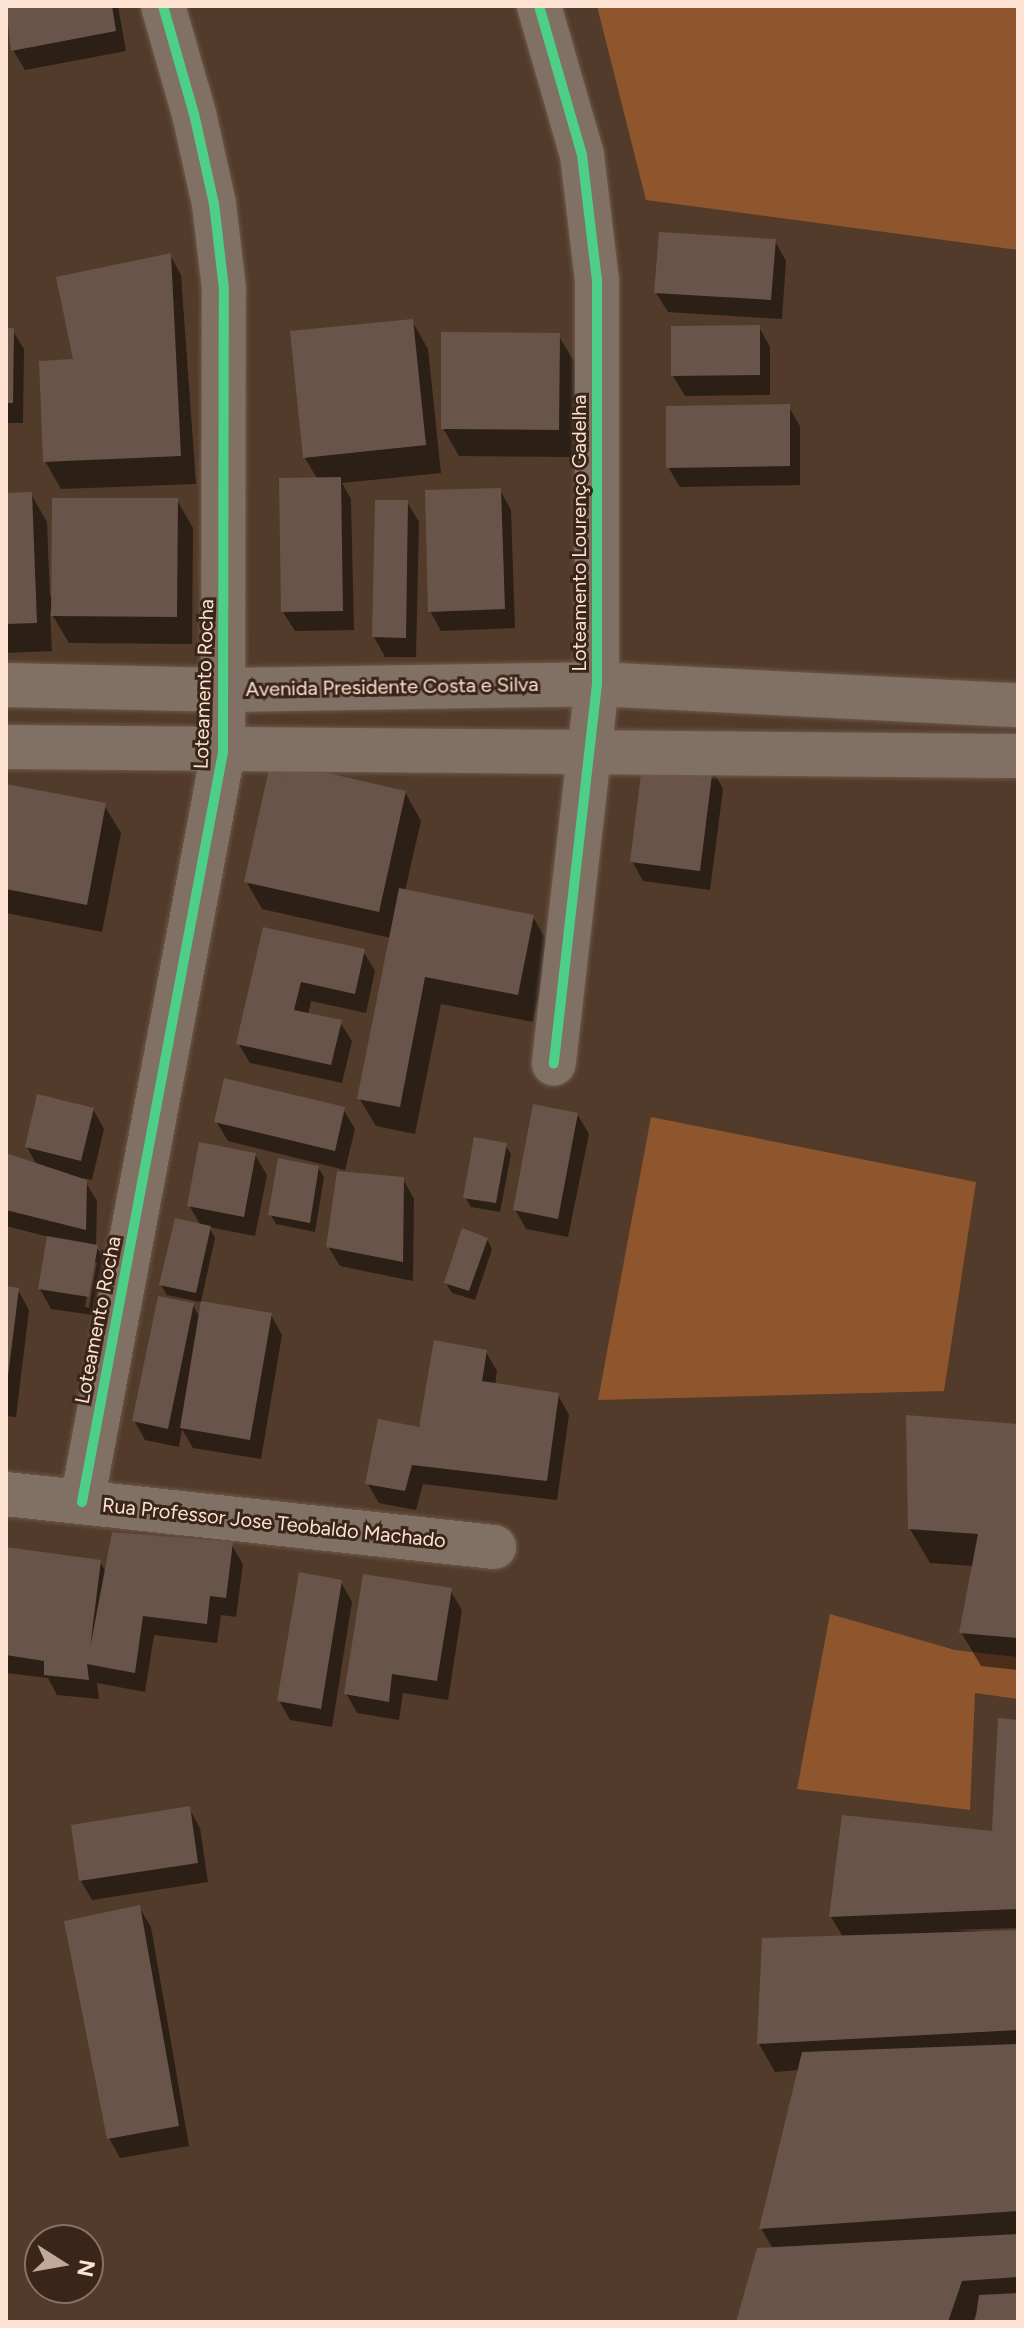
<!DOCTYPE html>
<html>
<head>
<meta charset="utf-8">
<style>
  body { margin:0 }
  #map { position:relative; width:1024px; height:2328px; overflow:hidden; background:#523b2a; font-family:Figtree,sans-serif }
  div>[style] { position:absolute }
  .green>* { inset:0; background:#8f562d }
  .shadow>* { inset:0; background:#0007 }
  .building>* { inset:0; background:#695449 }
  .roads { filter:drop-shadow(0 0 2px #6d584a) drop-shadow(0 0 2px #6d584a) }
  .minor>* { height:44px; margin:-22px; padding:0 22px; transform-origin:22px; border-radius:22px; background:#817064 }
  .cycleway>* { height:10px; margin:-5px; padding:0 5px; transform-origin:5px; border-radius:5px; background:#4dcf88 }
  span { translate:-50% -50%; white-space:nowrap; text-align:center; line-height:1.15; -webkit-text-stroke:6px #3a2619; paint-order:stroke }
  .street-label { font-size:20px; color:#fde2d1 }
  .frame { position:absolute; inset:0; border:8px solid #fde2d1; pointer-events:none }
  .north { position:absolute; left:24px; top:2224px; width:80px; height:80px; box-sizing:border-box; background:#3a2619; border:2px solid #887163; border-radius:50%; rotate:101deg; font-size:22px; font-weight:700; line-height:32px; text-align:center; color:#fde2d1 }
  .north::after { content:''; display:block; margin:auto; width:28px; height:36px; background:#c1a897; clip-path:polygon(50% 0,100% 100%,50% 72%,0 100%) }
</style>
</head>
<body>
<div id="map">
  <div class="green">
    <div style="clip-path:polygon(597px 6px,1018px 6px,1018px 250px,646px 200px)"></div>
    <div style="clip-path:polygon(651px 1117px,976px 1182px,944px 1391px,598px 1400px)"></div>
    <div style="clip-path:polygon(830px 1614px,955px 1650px,1018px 1657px,1018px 1699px,975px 1693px,970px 1810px,797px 1789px)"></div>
  </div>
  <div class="shadow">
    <div style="clip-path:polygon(6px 6px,118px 6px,126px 51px,25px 70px,13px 50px)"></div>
    <div style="clip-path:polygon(775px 241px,786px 261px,782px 319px,668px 312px,656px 293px)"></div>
    <div style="clip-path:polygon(170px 255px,181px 275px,196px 484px,61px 489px,45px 461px,75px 361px)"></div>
    <div style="clip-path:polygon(412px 321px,428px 349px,441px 473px,342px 483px,351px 499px,354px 630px,295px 631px,283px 612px,318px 480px,305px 458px)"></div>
    <div style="clip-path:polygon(759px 327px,770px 347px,770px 395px,685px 396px,673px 376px)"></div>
    <div style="clip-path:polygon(6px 330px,12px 330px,24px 349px,23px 423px,6px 423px)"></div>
    <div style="clip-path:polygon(558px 335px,575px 363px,574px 457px,459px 456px,443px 428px)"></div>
    <div style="clip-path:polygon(788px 406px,800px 426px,800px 485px,680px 487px,668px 467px)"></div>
    <div style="clip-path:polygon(500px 490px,511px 510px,515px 628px,441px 631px,430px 611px)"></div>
    <div style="clip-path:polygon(31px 494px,47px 522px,50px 596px,177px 500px,193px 528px,192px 644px,69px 643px,50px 611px,52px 651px,6px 653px,6px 495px)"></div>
    <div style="clip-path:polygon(407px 502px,419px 522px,416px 657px,385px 657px,374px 637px)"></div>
    <div style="clip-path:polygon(712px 769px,723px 789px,710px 890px,643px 881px,632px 861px)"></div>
    <div style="clip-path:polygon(6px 786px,104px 805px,121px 833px,102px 932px,6px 913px)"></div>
    <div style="clip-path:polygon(405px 792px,421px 821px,405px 891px,533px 917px,549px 945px,533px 1022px,441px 1004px,415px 1134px,376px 1126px,359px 1098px,391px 938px,262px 909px,246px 881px)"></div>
    <div style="clip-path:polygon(264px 929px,363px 951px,375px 971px,366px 1013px,311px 1001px,308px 1015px,340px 1022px,352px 1041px,342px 1083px,250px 1063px,238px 1043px)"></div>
    <div style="clip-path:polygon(evenodd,93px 1109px,104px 1129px,92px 1180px,83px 1178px,97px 1201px,96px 1246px,108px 1267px,100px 1316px,51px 1309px,40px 1289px,49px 1237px,6px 1226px,6px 1155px,37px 1165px,27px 1147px,93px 1109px,93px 1262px,97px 1262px,89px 1308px,85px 1307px,93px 1262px)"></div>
    <div style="clip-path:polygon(343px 1109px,355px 1129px,345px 1170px,228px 1141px,216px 1121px)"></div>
    <div style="clip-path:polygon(577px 1114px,589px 1134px,568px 1237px,526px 1229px,515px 1209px)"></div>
    <div style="clip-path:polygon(505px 1145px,511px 1154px,500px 1212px,471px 1207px,465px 1197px)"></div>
    <div style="clip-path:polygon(255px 1155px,267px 1175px,255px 1236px,209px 1227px,215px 1238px,201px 1302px,167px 1295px,161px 1285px,201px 1226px,189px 1205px)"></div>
    <div style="clip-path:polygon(318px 1167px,324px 1177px,315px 1232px,276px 1224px,270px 1214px)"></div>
    <div style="clip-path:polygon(403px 1179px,414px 1199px,413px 1281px,340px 1266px,328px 1246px)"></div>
    <div style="clip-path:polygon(487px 1239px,492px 1249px,475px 1300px,452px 1293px,446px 1283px)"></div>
    <div style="clip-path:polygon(6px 1288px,18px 1290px,29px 1310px,16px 1417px,6px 1416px)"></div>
    <div style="clip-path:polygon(193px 1305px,200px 1318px,271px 1315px,282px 1335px,261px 1459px,193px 1448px,182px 1429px,179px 1447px,145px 1440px,134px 1420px)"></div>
    <div style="clip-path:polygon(486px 1352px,497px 1371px,495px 1385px,558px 1395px,569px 1415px,557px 1500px,423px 1484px,416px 1510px,379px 1503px,367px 1483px)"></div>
    <div style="clip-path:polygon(1018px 1426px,1018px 1670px,981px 1666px,961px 1632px,974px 1566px,930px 1563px,910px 1529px)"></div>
    <div style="clip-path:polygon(231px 1544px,243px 1564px,236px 1617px,221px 1615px,217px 1643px,154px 1635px,145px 1692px,97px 1683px,99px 1699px,57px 1695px,48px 1678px,6px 1673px,6px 1549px,100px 1562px,106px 1572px)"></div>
    <div style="clip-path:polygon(341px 1582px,352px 1602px,332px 1727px,290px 1720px,279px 1700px)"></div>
    <div style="clip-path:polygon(450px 1590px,462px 1610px,448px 1700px,403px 1693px,399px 1720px,357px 1713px,346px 1693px)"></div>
    <div style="clip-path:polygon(1018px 1722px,1018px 1928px,950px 1930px,1018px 1932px,1018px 2322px,977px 2322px,976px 2314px,973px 2322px,738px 2322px,773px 2249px,761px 2228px,799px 2070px,775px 2072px,759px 2044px,843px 1937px,831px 1917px,994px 1833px)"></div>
    <div style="clip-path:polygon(189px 1808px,200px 1828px,208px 1882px,92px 1900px,81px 1881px,73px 1827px)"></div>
    <div style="clip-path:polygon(139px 1907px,151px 1927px,189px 2146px,120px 2158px,109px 2138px)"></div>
  </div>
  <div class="building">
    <div style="clip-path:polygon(6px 6px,112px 6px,116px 31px,11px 51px)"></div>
    <div style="clip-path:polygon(659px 232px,776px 239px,771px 300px,654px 293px)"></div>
    <div style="clip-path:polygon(171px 253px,181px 456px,43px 462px,39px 361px,73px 359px,56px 277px)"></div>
    <div style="clip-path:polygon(413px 319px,426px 445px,303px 458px,290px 331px)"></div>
    <div style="clip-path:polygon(760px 325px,760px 375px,671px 376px,671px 326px)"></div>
    <div style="clip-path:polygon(6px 328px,14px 328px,13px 403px,6px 403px)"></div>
    <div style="clip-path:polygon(441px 332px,560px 333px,559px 430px,441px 429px)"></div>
    <div style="clip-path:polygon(790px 404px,790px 466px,666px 468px,666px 406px)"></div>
    <div style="clip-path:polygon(341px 477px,343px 611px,281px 612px,279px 478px)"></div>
    <div style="clip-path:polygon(501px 488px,505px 609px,428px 612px,425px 490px)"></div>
    <div style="clip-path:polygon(32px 492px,37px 623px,6px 624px,6px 493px)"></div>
    <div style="clip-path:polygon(52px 498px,178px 498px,177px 617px,51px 616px)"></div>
    <div style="clip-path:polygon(375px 500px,408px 500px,406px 638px,372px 637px)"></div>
    <div style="clip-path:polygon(643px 758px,713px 767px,700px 871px,630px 862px)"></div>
    <div style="clip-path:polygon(271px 760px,406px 791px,379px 912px,244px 882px)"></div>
    <div style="clip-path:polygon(6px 784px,106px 803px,87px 905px,6px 889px)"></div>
    <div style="clip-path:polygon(399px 888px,534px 915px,518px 995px,425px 977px,400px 1107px,357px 1099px)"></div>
    <div style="clip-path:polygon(263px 927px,365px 949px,355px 994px,301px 982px,294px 1010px,342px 1020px,331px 1065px,236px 1044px)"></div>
    <div style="clip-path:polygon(224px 1078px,345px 1107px,335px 1151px,214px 1122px)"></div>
    <div style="clip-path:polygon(37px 1094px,94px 1108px,81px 1161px,25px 1147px)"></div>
    <div style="clip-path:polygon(533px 1104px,578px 1113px,558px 1219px,513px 1210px)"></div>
    <div style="clip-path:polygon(474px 1137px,507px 1143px,496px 1203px,463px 1198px)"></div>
    <div style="clip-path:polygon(199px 1142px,256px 1153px,244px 1217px,187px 1206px)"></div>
    <div style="clip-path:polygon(6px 1153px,87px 1180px,86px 1230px,6px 1210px)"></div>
    <div style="clip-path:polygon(278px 1158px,319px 1166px,310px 1223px,268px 1215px)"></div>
    <div style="clip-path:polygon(337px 1171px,404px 1177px,403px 1262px,326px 1247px)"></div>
    <div style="clip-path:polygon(175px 1218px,211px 1226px,196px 1293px,159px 1285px)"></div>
    <div style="clip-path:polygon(462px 1228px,488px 1238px,469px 1291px,444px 1283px)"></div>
    <div style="clip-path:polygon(47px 1236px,98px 1245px,89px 1297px,38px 1289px)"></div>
    <div style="clip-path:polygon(6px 1286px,19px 1288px,8px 1376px,6px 1376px)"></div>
    <div style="clip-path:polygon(158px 1296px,194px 1303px,168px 1429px,132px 1421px)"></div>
    <div style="clip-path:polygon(201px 1301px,272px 1313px,250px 1440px,180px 1428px)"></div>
    <div style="clip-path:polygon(434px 1340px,487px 1350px,482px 1381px,559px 1393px,547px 1481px,412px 1465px,405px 1491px,365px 1484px,378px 1419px,419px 1427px)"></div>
    <div style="clip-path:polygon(906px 1415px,1018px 1424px,1018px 1638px,959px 1633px,978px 1534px,908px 1529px)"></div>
    <div style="clip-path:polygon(112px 1532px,233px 1542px,226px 1598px,210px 1596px,207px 1624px,143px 1616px,135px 1673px,87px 1664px,89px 1680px,44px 1675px,44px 1661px,6px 1655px,6px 1547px,101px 1560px,90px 1648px)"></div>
    <div style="clip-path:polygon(299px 1572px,342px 1580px,321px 1709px,277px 1701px)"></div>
    <div style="clip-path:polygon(363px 1574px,452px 1588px,437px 1681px,392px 1674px,389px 1702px,344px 1694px)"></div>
    <div style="clip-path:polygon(998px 1718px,1018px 1720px,1018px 1909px,829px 1917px,842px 1815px,992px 1831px)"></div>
    <div style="clip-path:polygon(190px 1806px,198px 1863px,79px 1881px,71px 1825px)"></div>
    <div style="clip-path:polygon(140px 1905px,179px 2126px,107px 2139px,64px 1921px)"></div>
    <div style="clip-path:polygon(1018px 1930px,1018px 2030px,757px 2044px,762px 1938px)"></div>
    <div style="clip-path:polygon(1018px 2044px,1018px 2211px,759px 2229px,802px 2052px)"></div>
    <div style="clip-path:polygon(1018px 2234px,1018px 2277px,962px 2281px,948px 2322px,736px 2322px,757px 2248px)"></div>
    <div style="clip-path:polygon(1018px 2293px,1018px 2322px,975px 2322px,979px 2295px)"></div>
  </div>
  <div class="roads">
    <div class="minor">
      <div style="left:539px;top:6px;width:155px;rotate:73.9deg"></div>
      <div style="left:582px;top:155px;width:126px;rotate:83.2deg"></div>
      <div style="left:597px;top:280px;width:404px;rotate:90deg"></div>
      <div style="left:597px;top:684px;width:382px;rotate:96.5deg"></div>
      <div style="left:6px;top:685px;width:220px;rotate:1.3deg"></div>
      <div style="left:226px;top:690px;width:371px;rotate:-0.9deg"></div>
      <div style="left:597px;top:684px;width:422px;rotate:2.9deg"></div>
      <div style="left:6px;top:747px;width:1012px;rotate:0.51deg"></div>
      <div style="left:6px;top:1494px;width:491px;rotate:6.2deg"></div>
      <div style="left:82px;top:1502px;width:763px;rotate:-79.35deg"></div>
      <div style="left:223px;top:752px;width:463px;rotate:-89.9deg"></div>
      <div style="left:224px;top:289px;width:86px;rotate:-96.7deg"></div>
      <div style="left:214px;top:204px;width:92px;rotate:-102.5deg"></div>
      <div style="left:194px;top:114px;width:112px;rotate:-106deg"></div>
    </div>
  </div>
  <div class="cycleway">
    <div style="left:539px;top:6px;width:155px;rotate:73.9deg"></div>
    <div style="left:582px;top:155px;width:126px;rotate:83.2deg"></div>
    <div style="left:597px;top:280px;width:404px;rotate:90deg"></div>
    <div style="left:597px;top:684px;width:382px;rotate:96.5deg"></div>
    <div style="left:82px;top:1502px;width:763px;rotate:-79.35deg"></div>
    <div style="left:223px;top:752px;width:463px;rotate:-89.9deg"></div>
    <div style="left:224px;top:289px;width:86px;rotate:-96.7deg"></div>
    <div style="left:214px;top:204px;width:92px;rotate:-102.5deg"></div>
    <div style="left:194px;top:114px;width:112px;rotate:-106deg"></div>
  </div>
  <div class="street-label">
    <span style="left:579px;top:533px;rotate:-90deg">Loteamento Lourenço Gadelha</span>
    <span style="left:204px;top:684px;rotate:-88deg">Loteamento Rocha</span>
    <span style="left:392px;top:687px;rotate:-1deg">Avenida Presidente Costa e Silva</span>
    <span style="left:98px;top:1320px;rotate:-79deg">Loteamento Rocha</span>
    <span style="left:274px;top:1523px;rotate:6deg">Rua Professor Jose Teobaldo Machado</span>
  </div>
  <div class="frame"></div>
  <div class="north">N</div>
</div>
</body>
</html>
